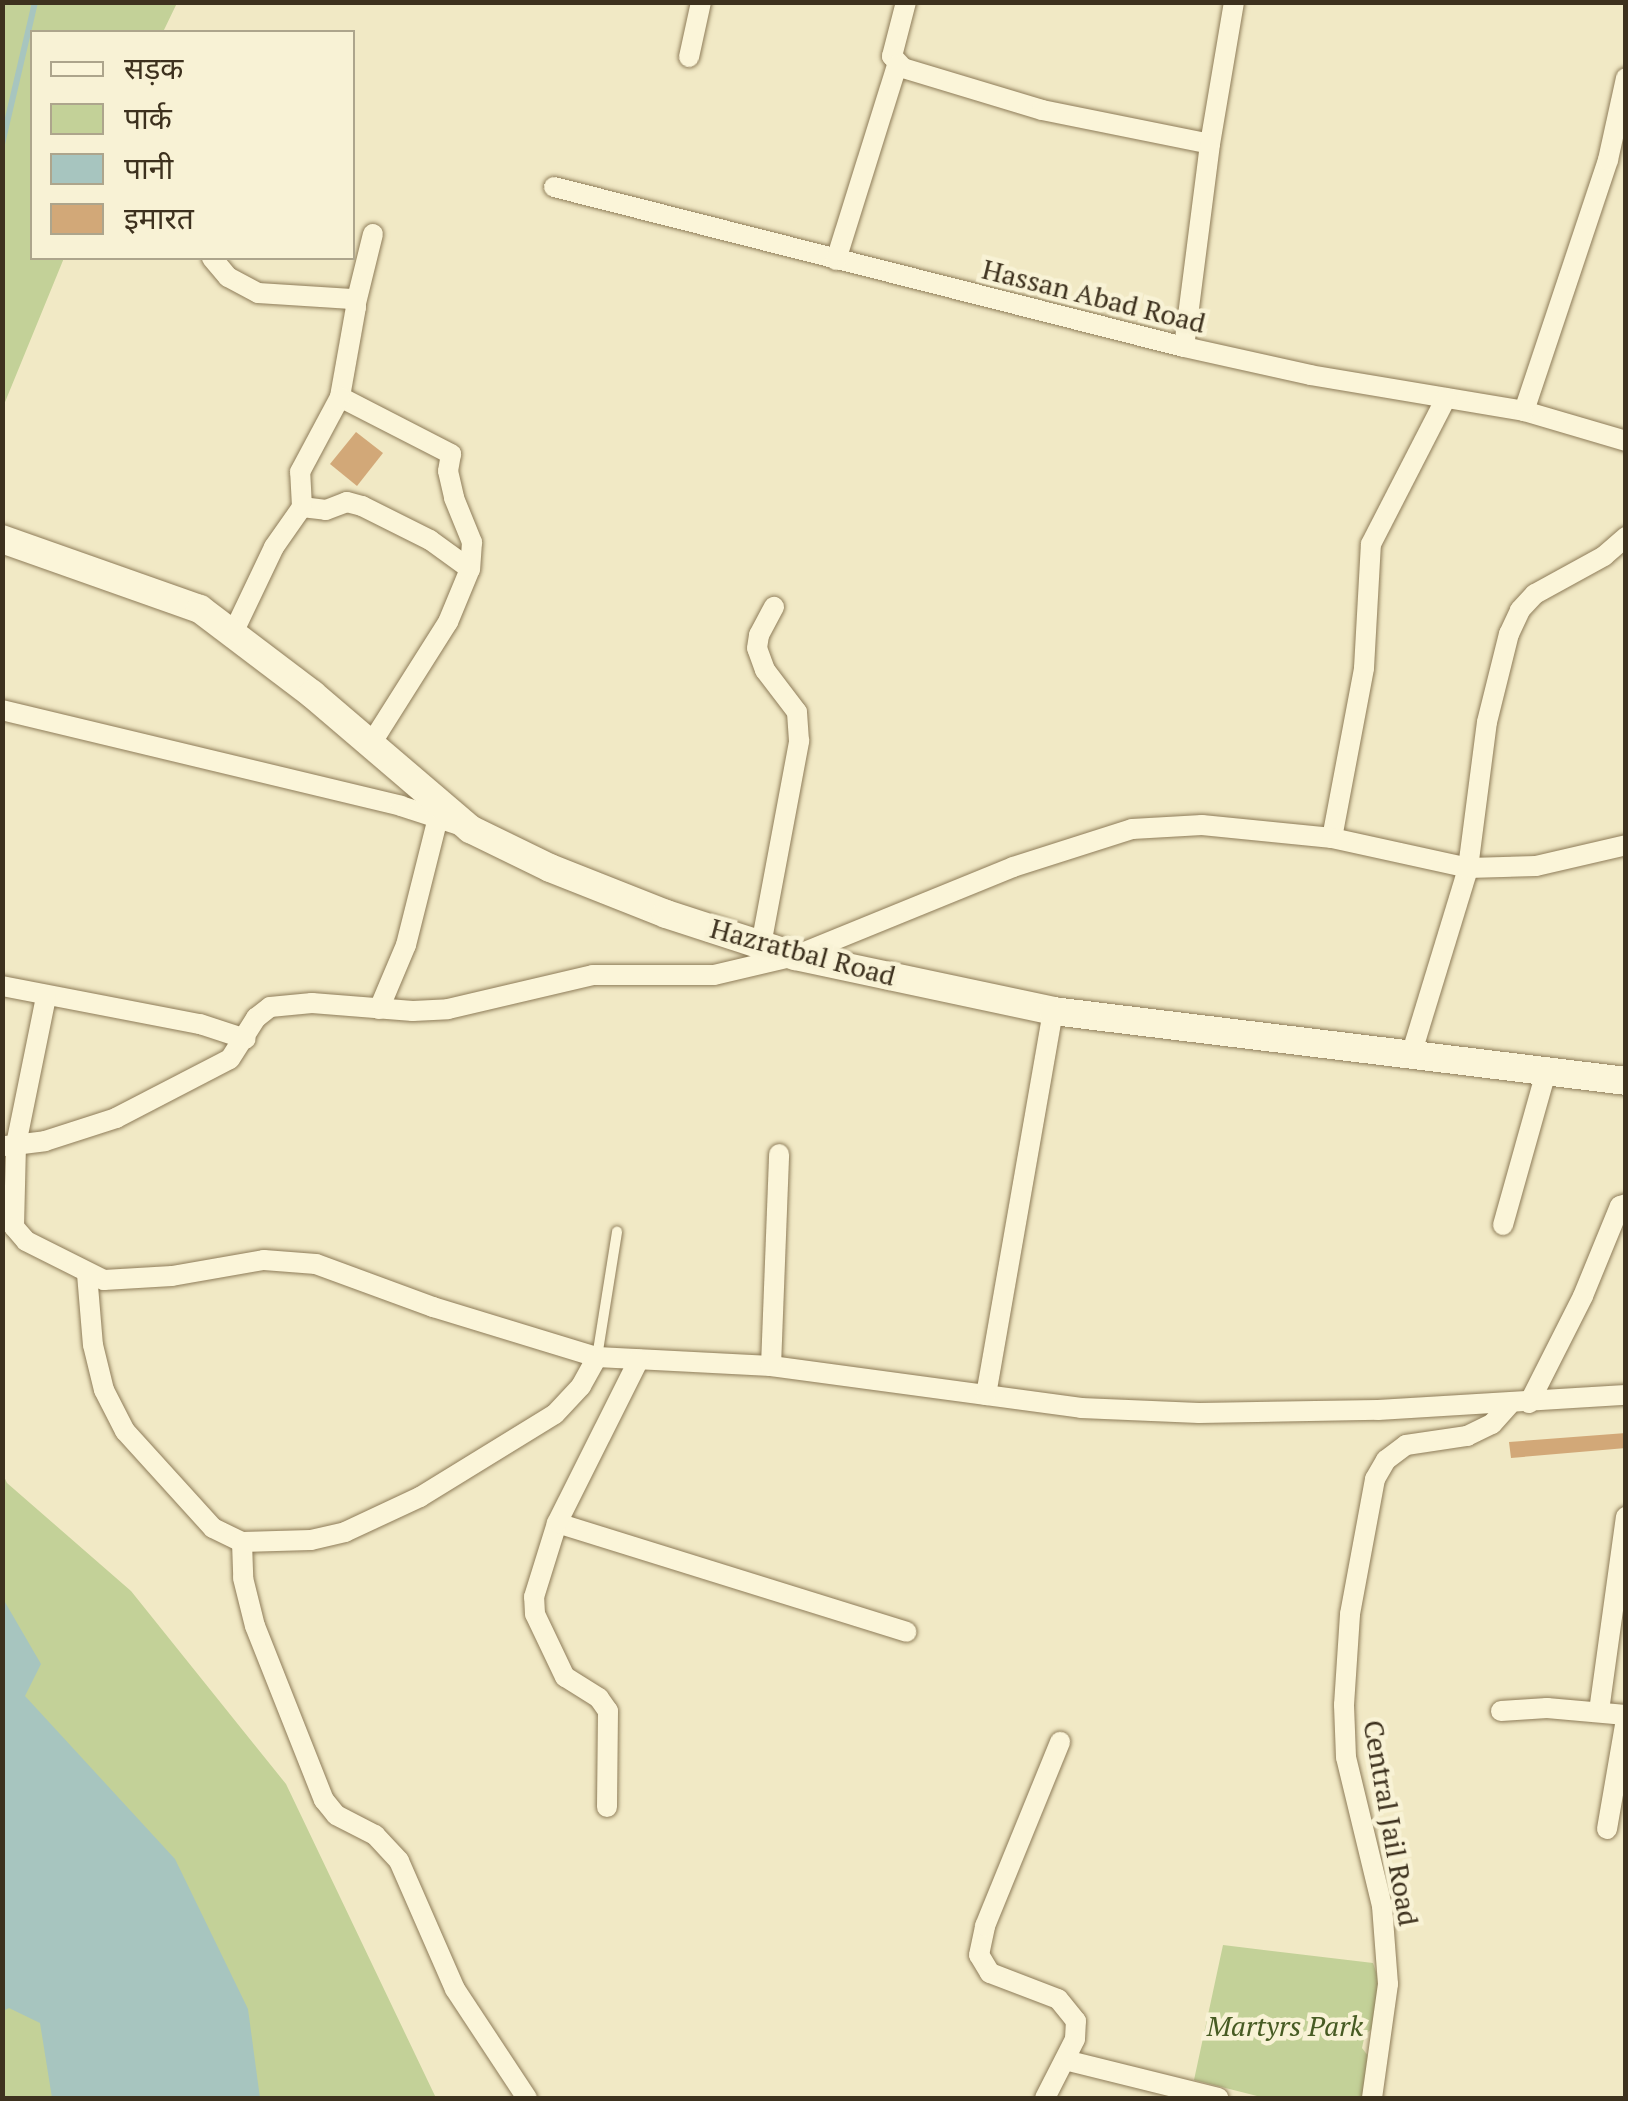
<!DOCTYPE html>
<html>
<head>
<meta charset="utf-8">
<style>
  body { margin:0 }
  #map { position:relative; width:1628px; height:2101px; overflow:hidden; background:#f1e9c5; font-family:"PT Serif","Noto Sans Devanagari",serif }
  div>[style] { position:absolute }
  .green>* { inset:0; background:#c3d198 }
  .water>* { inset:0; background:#a7c5bf }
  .stream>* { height:6px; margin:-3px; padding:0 3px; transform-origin:3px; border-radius:3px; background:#a7c5bf }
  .building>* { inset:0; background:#d2a878 }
  .roads { filter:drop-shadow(0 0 2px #8e7c59) drop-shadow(0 0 2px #8e7c59) }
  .lane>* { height:10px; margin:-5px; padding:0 5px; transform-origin:5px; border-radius:5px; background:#fbf5d9 }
  .street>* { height:20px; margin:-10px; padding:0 10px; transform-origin:10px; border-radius:10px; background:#fbf5d9 }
  .secondary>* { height:28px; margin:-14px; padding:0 14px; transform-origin:14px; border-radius:14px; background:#fbf5d9 }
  span { translate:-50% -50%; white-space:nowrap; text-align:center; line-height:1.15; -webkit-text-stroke:9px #f8f2d5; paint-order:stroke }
  .street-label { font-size:28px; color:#3d311e }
  .park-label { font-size:28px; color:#475b23; font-style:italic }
  .frame { position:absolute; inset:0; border:5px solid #3d311e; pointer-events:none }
  .legend { position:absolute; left:30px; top:30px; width:325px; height:230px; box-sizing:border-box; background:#f8f2d5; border:2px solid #ada58c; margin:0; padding:12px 18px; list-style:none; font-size:30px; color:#3d311e }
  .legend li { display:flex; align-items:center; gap:20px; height:50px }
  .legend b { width:50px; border:2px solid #ada58c }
</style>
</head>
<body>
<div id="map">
  <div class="green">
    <div style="clip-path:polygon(3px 2px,177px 3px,163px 32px,32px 32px,32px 258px,64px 258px,3px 407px)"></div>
    <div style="clip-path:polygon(2px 1472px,7px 1483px,131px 1591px,286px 1784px,436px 2098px,3px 2098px)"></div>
    <div style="clip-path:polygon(1223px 1945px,1373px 1963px,1378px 1978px,1378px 2025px,1365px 2034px,1362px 2048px,1372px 2061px,1362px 2098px,1265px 2098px,1194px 2080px)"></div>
  </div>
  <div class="water">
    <div style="clip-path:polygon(2px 1597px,41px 1664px,25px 1696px,175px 1859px,248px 2009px,260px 2098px,52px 2098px,40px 2023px,9px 2008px,3px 2011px)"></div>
  </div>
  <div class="stream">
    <div style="left:2px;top:144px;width:146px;rotate:-76.9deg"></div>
  </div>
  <div class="building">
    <div style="clip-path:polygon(356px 432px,383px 453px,357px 486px,330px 464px)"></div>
    <div style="clip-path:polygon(1626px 1433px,1626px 1448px,1511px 1458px,1509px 1442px)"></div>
  </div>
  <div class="roads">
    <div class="lane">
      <div style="left:597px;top:1357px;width:127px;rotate:-80.9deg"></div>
    </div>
    <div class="street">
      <div style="left:906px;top:2px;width:56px;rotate:104.5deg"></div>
      <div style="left:892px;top:56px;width:16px;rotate:47deg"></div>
      <div style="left:903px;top:68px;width:145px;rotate:16.8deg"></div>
      <div style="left:1042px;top:110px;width:171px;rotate:11.4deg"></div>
      <div style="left:689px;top:57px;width:56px;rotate:-77.7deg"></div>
      <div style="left:554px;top:187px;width:650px;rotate:14.25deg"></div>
      <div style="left:1184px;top:347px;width:129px;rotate:12.5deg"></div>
      <div style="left:1310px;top:375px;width:217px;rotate:9.5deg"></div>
      <div style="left:1524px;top:411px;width:106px;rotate:16.4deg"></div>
      <div style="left:212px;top:258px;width:25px;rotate:50deg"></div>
      <div style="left:228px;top:277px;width:34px;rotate:28deg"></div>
      <div style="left:258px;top:293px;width:94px;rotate:3.7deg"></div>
      <div style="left:352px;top:299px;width:9px;rotate:63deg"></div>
      <div style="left:356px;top:307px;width:91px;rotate:100.1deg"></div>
      <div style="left:340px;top:397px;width:125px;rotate:27.2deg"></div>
      <div style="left:451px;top:454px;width:17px;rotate:100deg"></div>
      <div style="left:448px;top:471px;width:28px;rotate:77deg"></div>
      <div style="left:454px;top:498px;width:48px;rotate:67.8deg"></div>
      <div style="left:472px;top:542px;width:27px;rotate:94deg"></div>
      <div style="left:470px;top:569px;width:57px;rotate:112.5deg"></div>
      <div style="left:448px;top:622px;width:148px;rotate:122.3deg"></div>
      <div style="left:836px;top:260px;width:204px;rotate:-72.6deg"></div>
      <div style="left:356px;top:303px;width:71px;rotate:-76.2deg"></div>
      <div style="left:1184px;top:347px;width:205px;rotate:-82.7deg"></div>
      <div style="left:1210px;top:144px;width:144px;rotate:-80.4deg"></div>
      <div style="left:1524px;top:411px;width:265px;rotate:-71.5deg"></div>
      <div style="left:1608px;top:160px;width:84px;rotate:-77.6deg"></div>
      <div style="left:302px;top:507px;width:24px;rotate:7deg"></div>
      <div style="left:326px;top:510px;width:22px;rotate:-21deg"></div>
      <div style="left:347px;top:502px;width:16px;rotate:15deg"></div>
      <div style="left:362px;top:506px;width:76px;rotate:26.6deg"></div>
      <div style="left:430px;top:540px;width:49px;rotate:35.9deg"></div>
      <div style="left:234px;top:631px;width:93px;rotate:-64.5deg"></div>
      <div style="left:274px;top:547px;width:49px;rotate:-55deg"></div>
      <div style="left:302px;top:507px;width:35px;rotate:-93deg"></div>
      <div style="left:300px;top:472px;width:85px;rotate:-61.9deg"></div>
      <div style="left:2px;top:710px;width:410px;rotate:13.5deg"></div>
      <div style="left:401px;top:806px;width:61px;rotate:18.1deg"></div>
      <div style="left:1332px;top:838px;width:173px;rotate:-79.3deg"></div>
      <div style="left:1364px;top:668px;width:124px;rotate:-86.8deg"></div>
      <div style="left:1371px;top:544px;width:164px;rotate:-62.8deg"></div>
      <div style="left:761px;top:945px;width:208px;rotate:-79.4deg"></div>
      <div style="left:799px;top:741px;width:29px;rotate:-94deg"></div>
      <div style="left:797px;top:712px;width:53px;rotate:-127.3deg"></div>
      <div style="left:765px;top:670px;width:23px;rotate:-110deg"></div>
      <div style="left:757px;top:648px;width:13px;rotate:-81deg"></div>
      <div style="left:759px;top:635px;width:32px;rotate:-62deg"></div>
      <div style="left:2px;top:986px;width:202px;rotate:10.9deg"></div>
      <div style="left:200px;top:1024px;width:48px;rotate:18.1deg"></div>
      <div style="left:46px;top:997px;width:151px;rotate:101.5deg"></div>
      <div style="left:16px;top:1145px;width:82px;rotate:91.4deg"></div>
      <div style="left:14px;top:1227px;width:18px;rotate:49deg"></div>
      <div style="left:26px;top:1241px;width:87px;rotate:26.6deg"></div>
      <div style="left:104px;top:1280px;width:68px;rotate:-3.4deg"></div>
      <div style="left:172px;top:1276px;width:93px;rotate:-9.9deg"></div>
      <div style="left:264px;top:1260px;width:52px;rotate:4.4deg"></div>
      <div style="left:316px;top:1264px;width:125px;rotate:20.2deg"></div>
      <div style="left:433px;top:1307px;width:171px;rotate:17deg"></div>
      <div style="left:597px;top:1357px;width:174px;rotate:3deg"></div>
      <div style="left:771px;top:1366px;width:313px;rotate:7.7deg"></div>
      <div style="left:1081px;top:1408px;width:118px;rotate:2.4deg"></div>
      <div style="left:1199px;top:1413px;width:179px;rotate:-1deg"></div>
      <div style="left:1378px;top:1410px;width:248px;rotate:-3.5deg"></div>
      <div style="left:379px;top:1009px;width:69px;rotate:-67.1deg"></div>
      <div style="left:406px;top:945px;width:131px;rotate:-75.9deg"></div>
      <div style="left:1411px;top:1055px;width:195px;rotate:-73deg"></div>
      <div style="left:1468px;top:868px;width:147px;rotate:-82.6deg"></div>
      <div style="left:1487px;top:722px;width:91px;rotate:-76deg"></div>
      <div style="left:1509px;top:634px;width:26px;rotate:-65deg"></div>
      <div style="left:1520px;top:610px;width:22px;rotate:-47deg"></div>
      <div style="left:1535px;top:594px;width:79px;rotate:-28.8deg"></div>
      <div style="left:1604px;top:556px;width:29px;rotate:-41deg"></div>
      <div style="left:6px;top:1146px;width:39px;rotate:-7deg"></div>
      <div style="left:45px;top:1141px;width:75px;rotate:-17.9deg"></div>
      <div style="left:116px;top:1118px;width:128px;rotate:-27.4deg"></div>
      <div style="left:230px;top:1059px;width:49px;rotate:-57.6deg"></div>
      <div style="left:256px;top:1018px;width:18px;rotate:-38deg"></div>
      <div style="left:270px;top:1007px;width:42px;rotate:-5.4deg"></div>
      <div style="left:312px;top:1003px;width:101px;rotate:4.5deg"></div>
      <div style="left:413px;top:1011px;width:35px;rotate:-3deg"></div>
      <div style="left:448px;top:1009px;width:149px;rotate:-13.2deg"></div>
      <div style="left:593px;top:975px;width:121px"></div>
      <div style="left:714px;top:975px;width:83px;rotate:-13.2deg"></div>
      <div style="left:795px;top:956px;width:235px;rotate:-22.2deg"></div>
      <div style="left:1013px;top:867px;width:125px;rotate:-17.7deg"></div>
      <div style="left:1132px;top:829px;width:70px;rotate:-3.3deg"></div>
      <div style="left:1202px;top:825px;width:131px;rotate:5.7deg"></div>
      <div style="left:1332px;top:838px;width:139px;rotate:12.4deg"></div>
      <div style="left:1468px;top:868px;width:68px;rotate:-1.7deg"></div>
      <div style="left:1536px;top:866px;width:92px;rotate:-13.1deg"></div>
      <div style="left:1503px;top:1225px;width:159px;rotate:-74.3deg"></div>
      <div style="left:87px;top:1274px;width:71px;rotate:85.2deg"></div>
      <div style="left:93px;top:1345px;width:46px;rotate:76.3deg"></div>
      <div style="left:104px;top:1390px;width:46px;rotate:62.9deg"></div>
      <div style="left:125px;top:1431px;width:131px;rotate:47.8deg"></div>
      <div style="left:213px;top:1528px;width:32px;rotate:26deg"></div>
      <div style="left:242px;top:1542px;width:69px;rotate:-1.7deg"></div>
      <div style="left:311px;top:1540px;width:35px;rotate:-13deg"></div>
      <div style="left:345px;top:1532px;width:83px;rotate:-25deg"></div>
      <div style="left:420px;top:1497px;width:158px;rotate:-31.6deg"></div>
      <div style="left:555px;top:1414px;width:38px;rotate:-47deg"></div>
      <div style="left:581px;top:1386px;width:33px;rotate:-61deg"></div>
      <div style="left:771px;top:1366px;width:212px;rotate:-87.8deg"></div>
      <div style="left:986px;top:1395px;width:390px;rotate:-80.1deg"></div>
      <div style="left:1529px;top:1403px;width:120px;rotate:-63.2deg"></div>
      <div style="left:1583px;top:1296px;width:97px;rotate:-67.7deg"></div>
      <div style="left:1620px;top:1206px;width:6px;rotate:-18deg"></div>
      <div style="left:557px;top:1523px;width:366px;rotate:17.3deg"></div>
      <div style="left:242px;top:1542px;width:36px;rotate:88deg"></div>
      <div style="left:243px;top:1578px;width:49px;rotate:76deg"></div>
      <div style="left:255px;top:1626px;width:187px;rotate:68.4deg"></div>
      <div style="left:324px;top:1800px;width:19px;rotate:51deg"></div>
      <div style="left:336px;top:1815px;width:44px;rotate:27.1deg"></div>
      <div style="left:375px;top:1835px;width:35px;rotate:47deg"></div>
      <div style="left:399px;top:1861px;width:140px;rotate:66.4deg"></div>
      <div style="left:455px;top:1989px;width:131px;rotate:56.6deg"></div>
      <div style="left:1501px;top:1711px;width:46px;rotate:-3.7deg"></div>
      <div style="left:1547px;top:1708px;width:79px;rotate:5.1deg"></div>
      <div style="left:1599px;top:1711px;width:196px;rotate:-82.1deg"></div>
      <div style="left:607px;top:1807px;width:96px;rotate:-89.4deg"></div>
      <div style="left:608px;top:1711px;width:16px;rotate:-125deg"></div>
      <div style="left:599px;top:1698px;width:40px;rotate:-148deg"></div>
      <div style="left:565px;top:1677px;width:70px;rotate:-115.5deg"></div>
      <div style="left:535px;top:1614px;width:17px;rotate:-93deg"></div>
      <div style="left:534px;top:1597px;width:77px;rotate:-72.7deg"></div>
      <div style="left:557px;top:1523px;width:183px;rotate:-63.4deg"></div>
      <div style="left:1607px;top:1829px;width:112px;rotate:-80.2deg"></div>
      <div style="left:1065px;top:2060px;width:158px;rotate:13.9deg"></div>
      <div style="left:1045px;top:2098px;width:66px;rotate:-63deg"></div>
      <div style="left:1075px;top:2039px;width:18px;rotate:-87deg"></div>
      <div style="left:1076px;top:2021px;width:28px;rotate:-129deg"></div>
      <div style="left:1058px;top:1999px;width:73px;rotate:-159.1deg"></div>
      <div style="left:990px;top:1973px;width:21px;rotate:-121deg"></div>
      <div style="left:979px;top:1955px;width:30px;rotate:-78deg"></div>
      <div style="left:985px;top:1926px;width:199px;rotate:-67.8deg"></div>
      <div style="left:1372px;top:2098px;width:115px;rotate:-82deg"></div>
      <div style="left:1388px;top:1984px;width:78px;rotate:-94.4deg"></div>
      <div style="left:1382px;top:1906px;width:153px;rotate:-103.6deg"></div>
      <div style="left:1346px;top:1757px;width:52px;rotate:-92.2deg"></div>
      <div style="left:1344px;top:1705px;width:91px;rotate:-86.2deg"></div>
      <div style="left:1350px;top:1614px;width:137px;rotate:-79.5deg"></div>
      <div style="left:1375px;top:1479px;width:22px;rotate:-60deg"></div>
      <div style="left:1386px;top:1460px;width:25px;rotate:-37deg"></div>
      <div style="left:1406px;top:1445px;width:62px;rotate:-8.4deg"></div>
      <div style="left:1467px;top:1436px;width:28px;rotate:-26deg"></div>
      <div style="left:1492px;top:1424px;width:25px;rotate:-48deg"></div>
    </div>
    <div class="secondary">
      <div style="left:2px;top:539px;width:210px;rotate:19.5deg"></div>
      <div style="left:200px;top:609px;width:141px;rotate:37.2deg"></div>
      <div style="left:312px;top:694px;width:208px;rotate:40.5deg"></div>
      <div style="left:470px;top:829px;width:89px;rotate:26deg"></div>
      <div style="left:550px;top:868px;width:125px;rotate:21.6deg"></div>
      <div style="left:666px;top:914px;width:136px;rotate:18deg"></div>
      <div style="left:795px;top:956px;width:264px;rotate:12deg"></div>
      <div style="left:1053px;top:1011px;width:577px;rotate:6.96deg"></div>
    </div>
  </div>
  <div class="street-label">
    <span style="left:1094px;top:296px;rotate:14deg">Hassan Abad Road</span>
    <span style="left:803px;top:952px;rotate:15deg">Hazratbal Road</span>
    <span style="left:1391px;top:1823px;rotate:80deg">Central Jail Road</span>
  </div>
  <div class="park-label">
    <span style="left:1285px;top:2026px">Martyrs Park</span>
  </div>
  <div class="frame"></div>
  <ul class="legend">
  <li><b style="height:12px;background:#fbf5d9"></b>सड़क</li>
  <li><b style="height:28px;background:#c3d198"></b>पार्क</li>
  <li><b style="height:28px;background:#a7c5bf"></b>पानी</li>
  <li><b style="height:28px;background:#d2a878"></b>इमारत</li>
  </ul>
</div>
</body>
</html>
